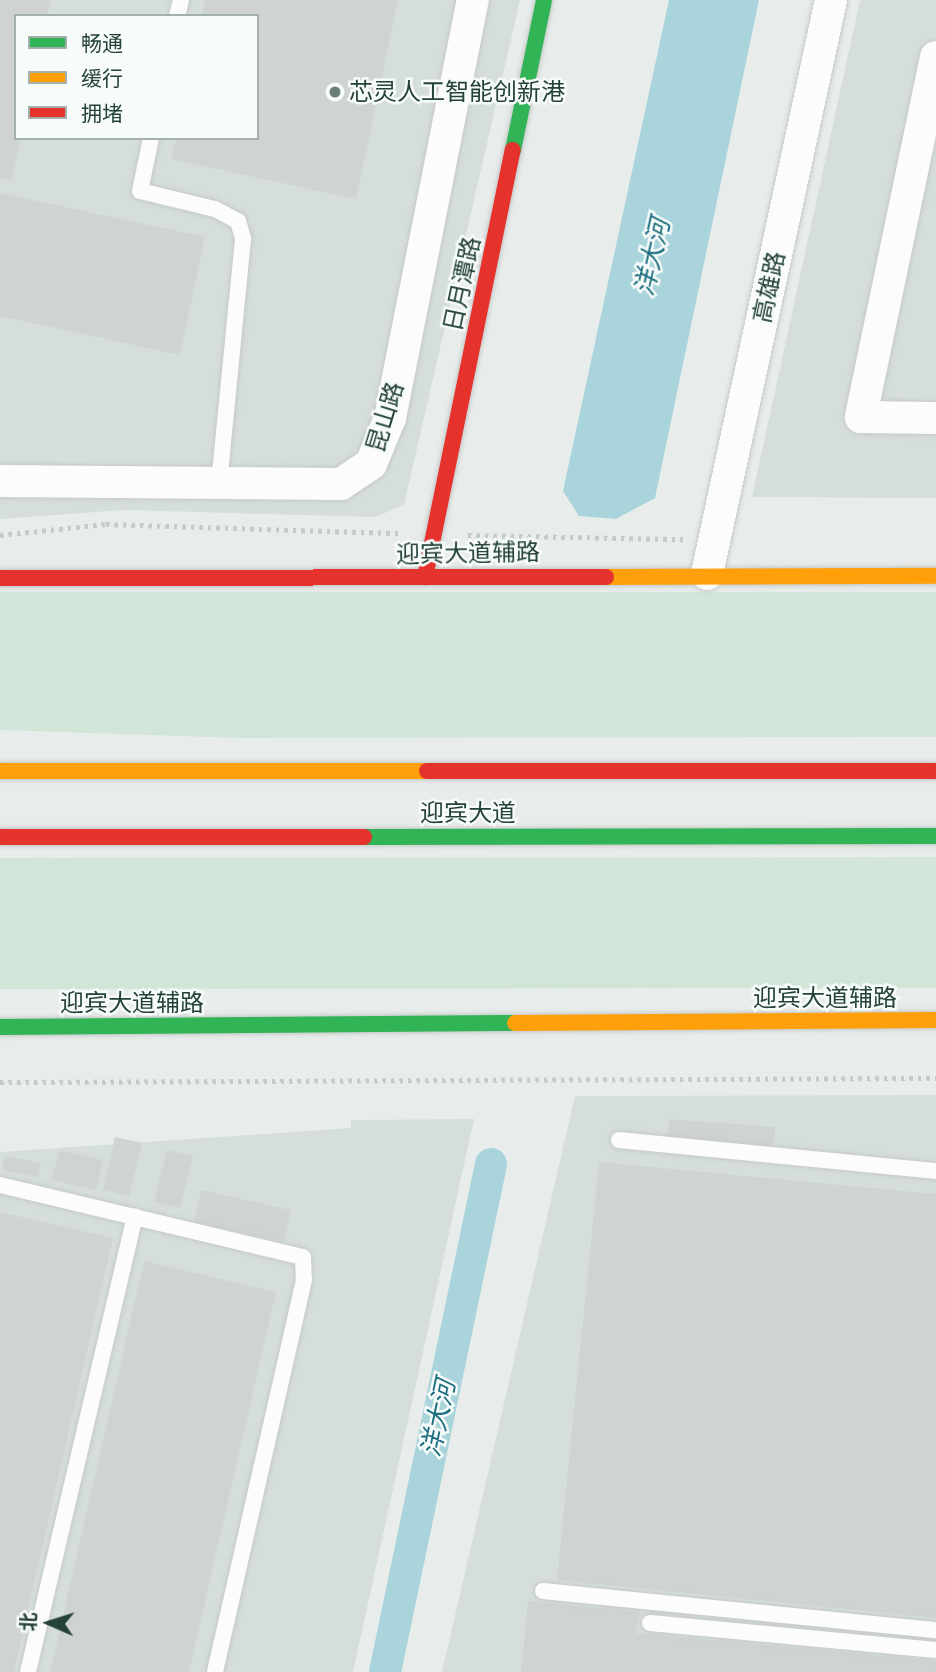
<!DOCTYPE html>
<html>
<head>
<meta charset="utf-8">
<style>
  body { margin:0 }
  #map { position:relative; width:936px; height:1672px; overflow:hidden; background:#e8edeb; font-family:"Archivo Narrow","Noto Sans SC",sans-serif }
  div>[style] { position:absolute }
  .built>* { inset:0; background:#d6dedb }
  .green>* { inset:0; background:#d1e6d8 }
  .water>* { inset:0; background:#a9d4db }
  .canal>* { height:32px; margin:-16px; padding:0 16px; transform-origin:16px; border-radius:16px; background:#a9d4db }
  .building>* { inset:0; background:#cfd4d2 }
  .path>* { height:4.5px; margin-top:-2.25px; transform-origin:0; background:repeating-linear-gradient(90deg,#c3ccca 0 3.5px,transparent 0 8.5px) }
  .roads { filter:drop-shadow(0 0 2px #c5cac8) drop-shadow(0 0 2px #c5cac8) }
  .lane>* { height:16px; margin:-8px; padding:0 8px; transform-origin:8px; border-radius:8px; background:#fcfcfc }
  .street>* { height:32px; margin:-16px; padding:0 16px; transform-origin:16px; border-radius:16px; background:#fcfcfc }
  .fast>* { height:16px; margin:-8px; padding:0 8px; transform-origin:8px; border-radius:8px; background:#30b455 }
  .slow>* { height:16px; margin:-8px; padding:0 8px; transform-origin:8px; border-radius:8px; background:#ff9f0a }
  .jam>* { height:16px; margin:-8px; padding:0 8px; transform-origin:8px; border-radius:8px; background:#e5322d }
  .dots>* { width:19px; height:19px; translate:-50% -50%; box-sizing:border-box; border:4px solid #f7fbf9; border-radius:50% }
  span { translate:-50% -50%; white-space:nowrap; text-align:center; line-height:1.15; -webkit-text-stroke:5px #f7fbf9; paint-order:stroke }
  .poi-label { font-size:24px; color:#24423a }
  .left { translate:0 -50%; text-align:left }
  .street-label { font-size:24px; color:#24423a }
  .water-label { font-size:26px; color:#1c6f80; font-style:italic }
  .legend { position:absolute; left:14px; top:14px; width:245px; height:126px; box-sizing:border-box; background:#f7fbf9; border:2px solid #a3b1ad; margin:0; padding:9px 12px; list-style:none; font-size:21px; color:#24423a }
  .legend li { display:flex; align-items:center; gap:14px; height:35px }
  .legend b { width:35px; border:2px solid #a3b1ad }
  .north { position:absolute; left:14px; top:1588px; width:70px; height:70px; -webkit-text-stroke:5px #f7fbf9; paint-order:stroke; rotate:273deg; font-size:19px; font-weight:700; line-height:28px; text-align:center; color:#24423a }
  .north::after { content:''; display:block; margin:auto; width:24px; height:32px; background:#24423a; clip-path:polygon(50% 0,100% 100%,50% 72%,0 100%) }
</style>
</head>
<body>
<div id="map">
  <div class="built">
    <div style="clip-path:polygon(evenodd,0 0,520px 0,404px 505px,375px 517px,124px 510px,0 519px,0 0,16px 16px,257px 16px,257px 138px,16px 138px,16px 16px)"></div>
    <div style="clip-path:polygon(860px 0,936px 0,936px 498px,752px 497px)"></div>
    <div style="clip-path:polygon(936px 1095px,936px 1672px,442px 1672px,575px 1096px)"></div>
    <div style="clip-path:polygon(474px 1119px,353px 1672px,0 1672px,0 1152px,351px 1128px,351px 1120px)"></div>
  </div>
  <div class="green">
    <div style="clip-path:polygon(0 592px,936px 592px,936px 737px,240px 738px,0 730px)"></div>
    <div style="clip-path:polygon(936px 857px,936px 988px,0 989px,0 858px)"></div>
  </div>
  <div class="water">
    <div style="clip-path:polygon(669px 0,759px 0,655px 498px,616px 519px,579px 516px,563px 491px)"></div>
  </div>
  <div class="canal">
    <div style="left:385px;top:1672px;width:519px;rotate:-78.21deg"></div>
  </div>
  <div class="building">
    <div style="clip-path:polygon(0 0,51px 0,47px 16px,16px 16px,16px 138px,21px 138px,12px 181px,0 178px)"></div>
    <div style="clip-path:polygon(205px 0,398px 0,356px 199px,171px 159px,176px 138px,257px 138px,257px 16px,202px 16px)"></div>
    <div style="clip-path:polygon(0 193px,205px 237px,180px 355px,0 316px)"></div>
    <div style="clip-path:polygon(669px 1119px,775px 1127px,773px 1148px,668px 1140px)"></div>
    <div style="clip-path:polygon(115px 1137px,142px 1143px,129px 1196px,103px 1190px)"></div>
    <div style="clip-path:polygon(59px 1150px,103px 1160px,96px 1190px,52px 1180px)"></div>
    <div style="clip-path:polygon(167px 1150px,193px 1156px,180px 1208px,154px 1202px)"></div>
    <div style="clip-path:polygon(5px 1156px,41px 1163px,38px 1177px,2px 1170px)"></div>
    <div style="clip-path:polygon(599px 1162px,936px 1194px,936px 1618px,557px 1580px)"></div>
    <div style="clip-path:polygon(201px 1190px,291px 1210px,284px 1242px,194px 1222px)"></div>
    <div style="clip-path:polygon(0 1212px,113px 1238px,14px 1672px,0 1672px)"></div>
    <div style="clip-path:polygon(144px 1261px,276px 1292px,189px 1672px,50px 1672px)"></div>
    <div style="clip-path:polygon(528px 1601px,639px 1612px,636px 1633px,936px 1661px,936px 1672px,521px 1672px)"></div>
  </div>
  <div class="path">
    <div style="left:0;top:535px;width:107px;rotate:-5.9deg"></div>
    <div style="left:106px;top:524px;width:294px;rotate:1.8deg"></div>
    <div style="left:468px;top:535px;width:215px;rotate:1.1deg"></div>
    <div style="left:0;top:1082px;width:936px;rotate:-0.24deg"></div>
  </div>
  <div class="roads">
    <div class="lane">
      <div style="left:177px;top:16px;width:16px;rotate:-76deg"></div>
      <div style="left:151px;top:138px;width:54px;rotate:101.7deg"></div>
      <div style="left:140px;top:191px;width:77px;rotate:13.5deg"></div>
      <div style="left:215px;top:209px;width:26px;rotate:28deg"></div>
      <div style="left:238px;top:221px;width:19px;rotate:74deg"></div>
      <div style="left:243px;top:239px;width:245px;rotate:95.6deg"></div>
      <div style="left:619px;top:1140px;width:319px;rotate:5.6deg"></div>
      <div style="left:0;top:1185px;width:311px;rotate:13.4deg"></div>
      <div style="left:303px;top:1257px;width:23px;rotate:88deg"></div>
      <div style="left:304px;top:1280px;width:402px;rotate:102.8deg"></div>
      <div style="left:543px;top:1591px;width:395px;rotate:5.7deg"></div>
      <div style="left:650px;top:1623px;width:287px;rotate:5.4deg"></div>
      <div style="left:28px;top:1672px;width:468px;rotate:-76.8deg"></div>
    </div>
    <div class="street">
      <div style="left:936px;top:57px;width:368px;rotate:101.8deg"></div>
      <div style="left:861px;top:417px;width:75px;rotate:0.8deg"></div>
      <div style="left:0;top:481px;width:341px;rotate:0.5deg"></div>
      <div style="left:341px;top:484px;width:36px;rotate:-34deg"></div>
      <div style="left:371px;top:464px;width:50px;rotate:-67.6deg"></div>
      <div style="left:390px;top:418px;width:426px;rotate:-78.8deg"></div>
      <div style="left:707px;top:574px;width:587px;rotate:-77.81deg"></div>
    </div>
    <div class="fast">
      <div style="left:513px;top:150px;width:153px;rotate:-78.3deg"></div>
      <div style="left:364px;top:837px;width:572px;rotate:-0.1deg"></div>
      <div style="left:0;top:1027px;width:515px;rotate:-0.45deg"></div>
    </div>
    <div class="slow">
      <div style="left:606px;top:577px;width:330px;rotate:-0.2deg"></div>
      <div style="left:0;top:771px;width:427px"></div>
      <div style="left:515px;top:1023px;width:421px;rotate:-0.4deg"></div>
    </div>
    <div class="jam">
      <div style="left:425px;top:577px;width:436px;rotate:-78.4deg"></div>
      <div style="left:0;top:578px;width:606px;rotate:-0.09deg"></div>
      <div style="left:427px;top:771px;width:509px"></div>
      <div style="left:0;top:837px;width:364px"></div>
    </div>
  </div>
  <div class="dots">
    <div style="left:335px;top:92px;background:#697e78"></div>
  </div>
  <div class="poi-label">
    <span class="left" style="left:349px;top:92px">芯灵人工智能创新港</span>
  </div>
  <div class="street-label">
    <span style="left:462px;top:284px;rotate:-78deg">日月潭路</span>
    <span style="left:769px;top:287px;rotate:-78deg">高雄路</span>
    <span style="left:385px;top:417px;rotate:-73deg">昆山路</span>
    <span style="left:468px;top:553px;rotate:-1deg">迎宾大道辅路</span>
    <span style="left:468px;top:813px">迎宾大道</span>
    <span style="left:825px;top:998px">迎宾大道辅路</span>
    <span style="left:132px;top:1003px">迎宾大道辅路</span>
  </div>
  <div class="water-label">
    <span style="left:652px;top:257px;rotate:-77deg">洋大河</span>
    <span style="left:438px;top:1418px;rotate:-78deg">洋大河</span>
  </div>
  <ul class="legend">
  <li><b style="height:9px;background:#30b455"></b>畅通</li>
  <li><b style="height:9px;background:#ff9f0a"></b>缓行</li>
  <li><b style="height:9px;background:#e5322d"></b>拥堵</li>
  </ul>
  <div class="north">北</div>
</div>
</body>
</html>
